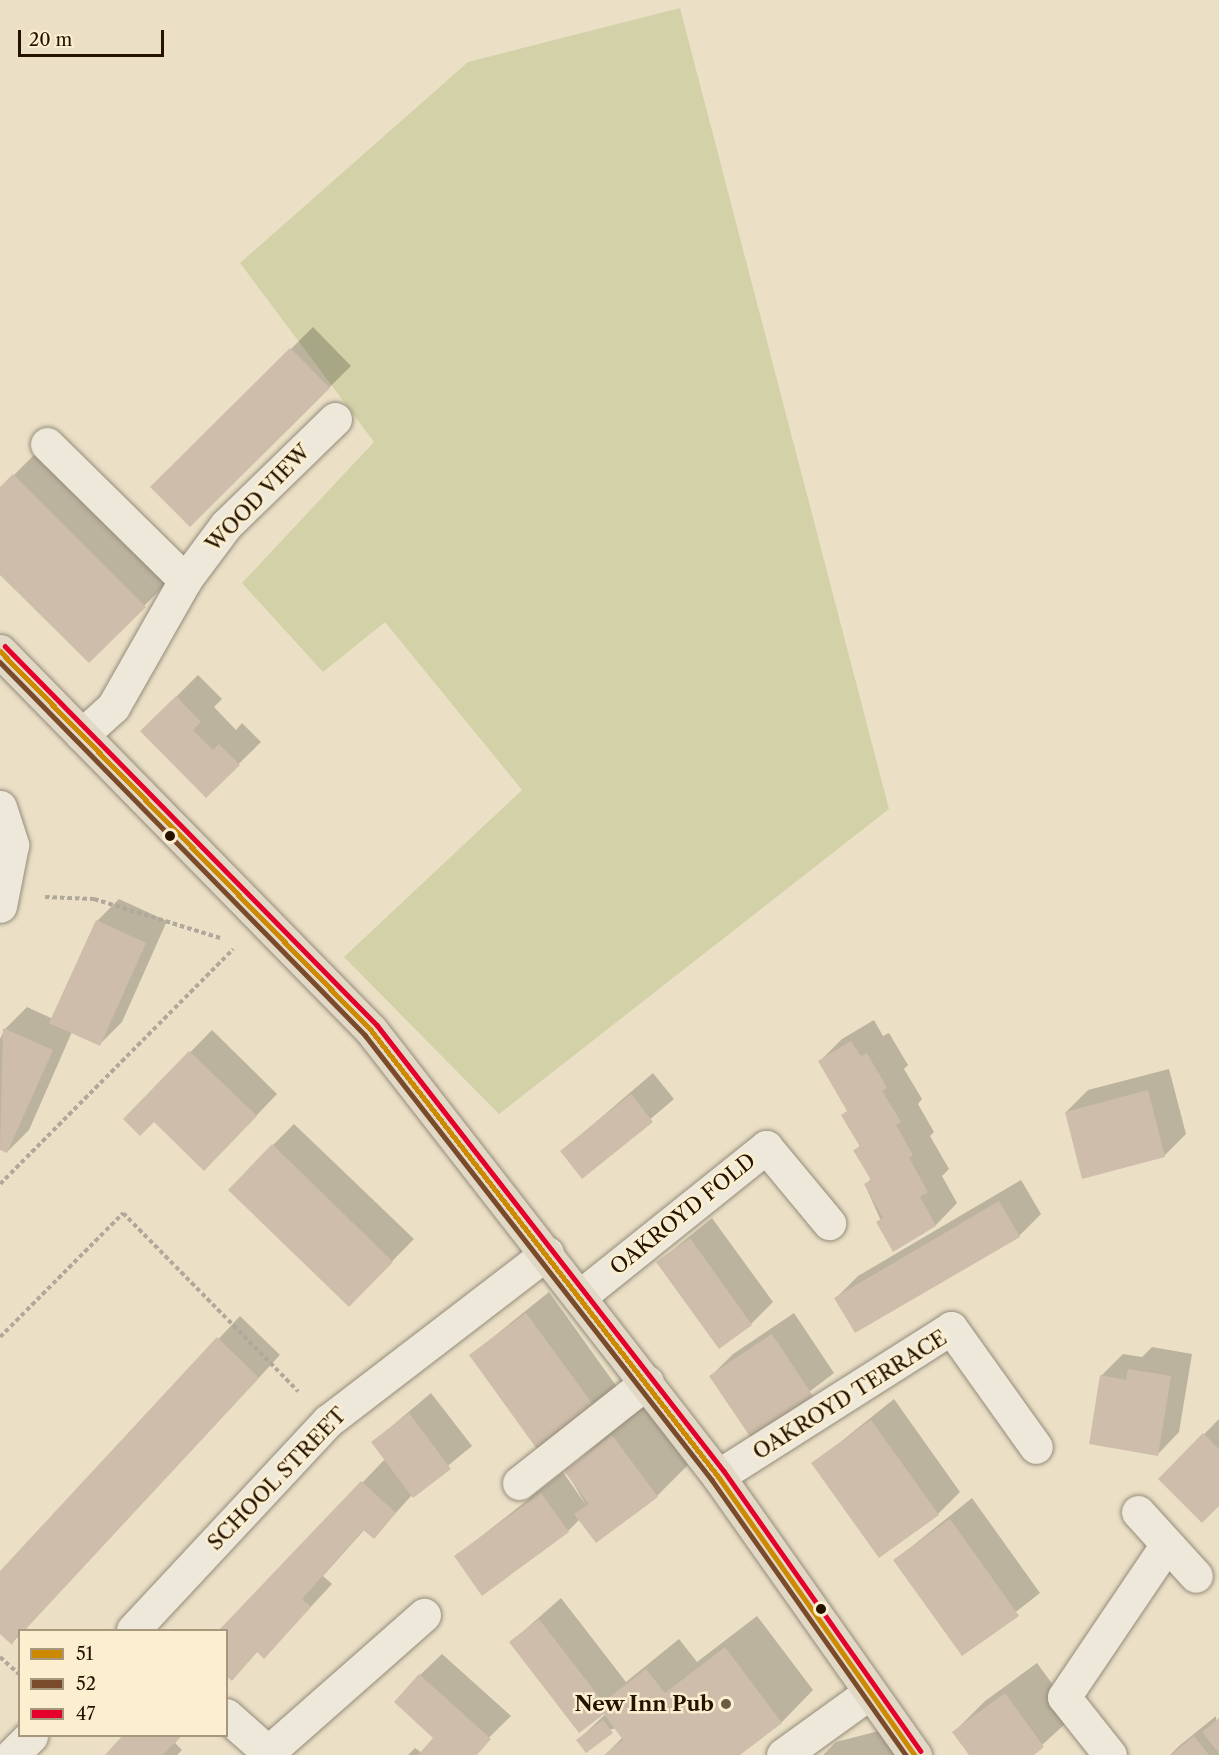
<!DOCTYPE html>
<html>
<head>
<meta charset="utf-8">
<style>
  body { margin:0 }
  #map { position:relative; width:1219px; height:1755px; overflow:hidden; background:#ebe0c6; font-family:"Libre Caslon Text",serif }
  div>[style] { position:absolute }
  .green>* { inset:0; background:#d3d1a7 }
  .shadow>* { inset:0; background:#0003 }
  .building>* { inset:0; background:#cebdaa }
  .path>* { height:4px; margin-top:-2px; transform-origin:0; background:repeating-linear-gradient(90deg,#b0a99b 0 4.5px,transparent 0 7.5px) }
  .roads { filter:drop-shadow(0 0 2px #948b7a) drop-shadow(0 0 2px #948b7a) }
  .minor>* { height:33px; margin:-16.5px; padding:0 16.5px; transform-origin:16.5px; border-radius:16.5px; background:#eee8da }
  .major>* { height:33px; margin:-16.5px; padding:0 16.5px; transform-origin:16.5px; border-radius:16.5px; background:#e1d8c5 }
  .bus-1>* { height:4.5px; margin:-2.25px; padding:0 2.25px; transform-origin:2.25px; border-radius:2.25px; background:#cd8900 }
  .bus-2>* { height:4.5px; margin:-2.25px; padding:0 2.25px; transform-origin:2.25px; border-radius:2.25px; background:#7a4b2a }
  .bus-3>* { height:4.5px; margin:-2.25px; padding:0 2.25px; transform-origin:2.25px; border-radius:2.25px; background:#e4002b }
  .dots>* { width:16px; height:16px; translate:-50% -50%; box-sizing:border-box; border:3px solid #fcefd0; border-radius:50% }
  span { translate:-50% -50%; white-space:nowrap; text-align:center; line-height:1.15; -webkit-text-stroke:5px #fcefd0; paint-order:stroke }
  .street-label { font-size:21px; color:#251300 }
  .poi-label { font-size:21px; color:#251300; font-weight:700 }
  .right { translate:-100% -50%; text-align:right }
  .legend { position:absolute; left:18px; top:1629px; width:210px; height:108px; box-sizing:border-box; background:#fcefd0; border:2px solid #a6977d; margin:0; padding:8px 10px; list-style:none; font-size:18px; color:#251300 }
  .legend li { display:flex; align-items:center; gap:12px; height:30px }
  .legend b { width:30px; border:2px solid #a6977d }
  .scale { position:absolute; left:18px; top:30px; width:146px; height:27px; box-sizing:border-box; border:3px solid #251300; border-top:0; padding-left:8px; font-size:18px; line-height:21px; white-space:nowrap; color:#251300; -webkit-text-stroke:4px #fcefd0; paint-order:stroke }
</style>
</head>
<body>
<div id="map">
  <div class="green">
    <div style="clip-path:polygon(680px 8px,889px 809px,499px 1114px,344px 957px,522px 790px,385px 622px,323px 672px,242px 583px,374px 442px,240px 263px,468px 62px)"></div>
  </div>
  <div class="shadow">
    <div style="clip-path:polygon(313px 327px,351px 366px,190px 525px,152px 487px)"></div>
    <div style="clip-path:polygon(36px 453px,166px 584px,89px 661px,0 572px,0 489px)"></div>
    <div style="clip-path:polygon(198px 675px,222px 699px,214px 707px,236px 730px,242px 723px,261px 742px,206px 796px,164px 709px)"></div>
    <div style="clip-path:polygon(119px 899px,167px 921px,122px 1022px,100px 1044px,72px 1032px,29px 1130px,7px 1152px,0 1148px,0 1039px,5px 1029px,27px 1007px,53px 1019px,97px 921px)"></div>
    <div style="clip-path:polygon(874px 1020px,883px 1036px,889px 1033px,908px 1065px,904px 1069px,922px 1099px,918px 1104px,934px 1132px,930px 1136px,949px 1169px,942px 1176px,957px 1203px,936px 1225px,894px 1250px,865px 1185px,872px 1178px,855px 1150px,861px 1145px,848px 1110px,820px 1061px,842px 1039px)"></div>
    <div style="clip-path:polygon(212px 1030px,277px 1094px,226px 1147px,154px 1120px,125px 1119px)"></div>
    <div style="clip-path:polygon(1169px 1069px,1186px 1134px,1164px 1156px,1066px 1112px,1088px 1090px)"></div>
    <div style="clip-path:polygon(653px 1073px,674px 1099px,582px 1177px,562px 1151px)"></div>
    <div style="clip-path:polygon(294px 1124px,414px 1239px,349px 1305px,273px 1145px)"></div>
    <div style="clip-path:polygon(1021px 1180px,1041px 1214px,1019px 1236px,836px 1298px,858px 1276px)"></div>
    <div style="clip-path:polygon(712px 1218px,773px 1302px,751px 1324px,658px 1262px)"></div>
    <div style="clip-path:polygon(549px 1292px,617px 1387px,596px 1408px,471px 1355px)"></div>
    <div style="clip-path:polygon(794px 1313px,834px 1373px,751px 1436px,711px 1376px,733px 1354px)"></div>
    <div style="clip-path:polygon(240px 1316px,280px 1355px,12px 1643px,0 1632px,0 1573px)"></div>
    <div style="clip-path:polygon(1152px 1347px,1192px 1354px,1179px 1432px,1158px 1454px,1101px 1376px,1123px 1354px,1142px 1357px)"></div>
    <div style="clip-path:polygon(431px 1393px,472px 1446px,412px 1495px,374px 1537px,365px 1529px,323px 1576px,332px 1584px,264px 1657px,258px 1651px,232px 1679px,226px 1630px,222px 1630px,385px 1459px,373px 1442px)"></div>
    <div style="clip-path:polygon(894px 1399px,960px 1492px,938px 1514px,813px 1464px)"></div>
    <div style="clip-path:polygon(644px 1404px,688px 1465px,657px 1496px,580px 1519px,568px 1531px,455px 1557px,563px 1472px,586px 1505px,566px 1471px)"></div>
    <div style="clip-path:polygon(1219px 1419px,1219px 1504px,1160px 1479px)"></div>
    <div style="clip-path:polygon(972px 1498px,1040px 1593px,962px 1654px,895px 1560px)"></div>
    <div style="clip-path:polygon(561px 1598px,626px 1682px,679px 1639px,697px 1662px,757px 1616px,813px 1690px,782px 1722px,734px 1755px,605px 1755px,623px 1737px,616px 1728px,578px 1740px,613px 1707px,579px 1730px,511px 1642px)"></div>
    <div style="clip-path:polygon(442px 1654px,511px 1716px,471px 1755px,408px 1755px,415px 1748px,422px 1753px,435px 1738px,420px 1675px)"></div>
    <div style="clip-path:polygon(1037px 1663px,1075px 1715px,1031px 1755px,970px 1755px,954px 1732px,985px 1701px)"></div>
    <div style="clip-path:polygon(1216px 1716px,1219px 1755px,1170px 1755px,1179px 1746px)"></div>
    <div style="clip-path:polygon(898px 1726px,911px 1755px,823px 1755px,836px 1742px)"></div>
    <div style="clip-path:polygon(125px 1736px,181px 1736px,175px 1743px,182px 1750px,177px 1755px,107px 1755px)"></div>
  </div>
  <div class="building">
    <div style="clip-path:polygon(290px 348px,330px 388px,190px 527px,150px 487px)"></div>
    <div style="clip-path:polygon(13px 474px,146px 607px,89px 663px,0 575px,0 487px)"></div>
    <div style="clip-path:polygon(176px 696px,201px 722px,193px 730px,213px 750px,219px 744px,240px 765px,206px 798px,140px 731px)"></div>
    <div style="clip-path:polygon(96px 920px,146px 943px,100px 1046px,49px 1023px)"></div>
    <div style="clip-path:polygon(3px 1028px,53px 1050px,7px 1153px,0 1150px)"></div>
    <div style="clip-path:polygon(851px 1041px,861px 1056px,867px 1053px,887px 1088px,882px 1091px,901px 1122px,896px 1125px,913px 1155px,909px 1158px,928px 1192px,920px 1197px,936px 1226px,893px 1252px,876px 1222px,883px 1218px,864px 1184px,871px 1180px,853px 1150px,860px 1147px,841px 1115px,847px 1111px,818px 1061px)"></div>
    <div style="clip-path:polygon(189px 1051px,257px 1116px,204px 1171px,154px 1122px,140px 1136px,123px 1119px)"></div>
    <div style="clip-path:polygon(1148px 1090px,1165px 1157px,1082px 1179px,1065px 1112px)"></div>
    <div style="clip-path:polygon(631px 1094px,653px 1122px,582px 1179px,560px 1151px)"></div>
    <div style="clip-path:polygon(272px 1144px,393px 1262px,349px 1307px,228px 1190px)"></div>
    <div style="clip-path:polygon(999px 1201px,1020px 1237px,855px 1333px,834px 1298px)"></div>
    <div style="clip-path:polygon(690px 1238px,752px 1325px,719px 1349px,656px 1262px)"></div>
    <div style="clip-path:polygon(526px 1313px,597px 1410px,539px 1452px,469px 1355px)"></div>
    <div style="clip-path:polygon(772px 1334px,813px 1396px,751px 1438px,709px 1376px)"></div>
    <div style="clip-path:polygon(217px 1337px,259px 1378px,25px 1630px,20px 1630px,12px 1645px,0 1634px,0 1571px)"></div>
    <div style="clip-path:polygon(1128px 1369px,1171px 1376px,1158px 1456px,1089px 1444px,1100px 1375px,1126px 1380px)"></div>
    <div style="clip-path:polygon(409px 1413px,451px 1469px,413px 1498px,371px 1442px)"></div>
    <div style="clip-path:polygon(871px 1420px,939px 1515px,879px 1558px,811px 1463px)"></div>
    <div style="clip-path:polygon(1203px 1433px,1219px 1449px,1219px 1506px,1202px 1523px,1158px 1479px)"></div>
    <div style="clip-path:polygon(612px 1435px,658px 1497px,596px 1543px,574px 1514px,589px 1504px,564px 1471px)"></div>
    <div style="clip-path:polygon(361px 1481px,396px 1513px,374px 1539px,363px 1530px,302px 1599px,311px 1607px,264px 1659px,257px 1652px,232px 1681px,226px 1676px,226px 1630px,219px 1630px)"></div>
    <div style="clip-path:polygon(541px 1493px,569px 1532px,482px 1596px,454px 1556px)"></div>
    <div style="clip-path:polygon(950px 1519px,1019px 1616px,962px 1656px,893px 1560px)"></div>
    <div style="clip-path:polygon(539px 1619px,603px 1702px,646px 1669px,665px 1693px,725px 1647px,782px 1723px,740px 1755px,604px 1755px,623px 1740px,604px 1714px,579px 1733px,509px 1642px)"></div>
    <div style="clip-path:polygon(419px 1674px,491px 1739px,477px 1755px,418px 1755px,433px 1738px,394px 1702px)"></div>
    <div style="clip-path:polygon(1005px 1693px,1044px 1747px,1034px 1755px,969px 1755px,952px 1732px)"></div>
    <div style="clip-path:polygon(1219px 1718px,1219px 1753px,1202px 1732px)"></div>
    <div style="clip-path:polygon(603px 1720px,613px 1733px,586px 1753px,576px 1740px)"></div>
    <div style="clip-path:polygon(122px 1736px,177px 1736px,179px 1738px,163px 1755px,105px 1755px)"></div>
    <div style="clip-path:polygon(1194px 1736px,1209px 1755px,1171px 1755px)"></div>
  </div>
  <div class="path">
    <div style="left:45px;top:897px;width:49px;rotate:2.3deg"></div>
    <div style="left:94px;top:899px;width:132px;rotate:17.2deg"></div>
    <div style="left:0;top:1184px;width:331px;rotate:-45.2deg"></div>
    <div style="left:0;top:1337px;width:175px;rotate:-45.2deg"></div>
    <div style="left:123px;top:1213px;width:250px;rotate:45.5deg"></div>
    <div style="left:0;top:1657px;width:27px;rotate:42deg"></div>
  </div>
  <div class="roads">
    <div class="minor">
      <div style="left:47px;top:444px;width:194px;rotate:44.6deg"></div>
      <div style="left:82px;top:735px;width:42px;rotate:-42.1deg"></div>
      <div style="left:113px;top:707px;width:146px;rotate:-60.4deg"></div>
      <div style="left:185px;top:580px;width:69px;rotate:-53.3deg"></div>
      <div style="left:226px;top:525px;width:152px;rotate:-44.2deg"></div>
      <div style="left:0;top:807px;width:40px;rotate:72deg"></div>
      <div style="left:12px;top:845px;width:62px;rotate:101.1deg"></div>
      <div style="left:579px;top:1297px;width:240px;rotate:-38.7deg"></div>
      <div style="left:766px;top:1147px;width:99px;rotate:50.3deg"></div>
      <div style="left:718px;top:1476px;width:276px;rotate:-32.4deg"></div>
      <div style="left:951px;top:1328px;width:146px;rotate:54.5deg"></div>
      <div style="left:519px;top:1483px;width:163px;rotate:-38.3deg"></div>
      <div style="left:1138px;top:1512px;width:86px;rotate:47.8deg"></div>
      <div style="left:133px;top:1630px;width:286px;rotate:-47deg"></div>
      <div style="left:328px;top:1421px;width:276px;rotate:-37.5deg"></div>
      <div style="left:226px;top:1715px;width:56px;rotate:41.4deg"></div>
      <div style="left:12px;top:1755px;width:27px;rotate:-45deg"></div>
      <div style="left:265px;top:1755px;width:212px;rotate:-41.4deg"></div>
      <div style="left:783px;top:1755px;width:106px;rotate:-35.8deg"></div>
      <div style="left:1110px;top:1755px;width:74px;rotate:-128.4deg"></div>
      <div style="left:1064px;top:1697px;width:181px;rotate:-56deg"></div>
    </div>
    <div class="major">
      <div style="left:0;top:651px;width:530px;rotate:45.61deg"></div>
      <div style="left:371px;top:1030px;width:565px;rotate:52.12deg"></div>
      <div style="left:718px;top:1476px;width:342px;rotate:54.8deg"></div>
    </div>
  </div>
  <div class="bus-1">
    <div style="left:0;top:651px;width:530px;rotate:45.61deg"></div>
    <div style="left:371px;top:1030px;width:565px;rotate:52.12deg"></div>
    <div style="left:718px;top:1476px;width:342px;rotate:54.8deg"></div>
  </div>
  <div class="bus-2">
    <div style="left:0;top:662px;width:522px;rotate:45.62deg"></div>
    <div style="left:365px;top:1035px;width:564px;rotate:52.05deg"></div>
    <div style="left:712px;top:1480px;width:337px;rotate:54.8deg"></div>
  </div>
  <div class="bus-3">
    <div style="left:5px;top:646px;width:531px;rotate:45.53deg"></div>
    <div style="left:377px;top:1025px;width:565px;rotate:52.12deg"></div>
    <div style="left:724px;top:1471px;width:342px;rotate:54.9deg"></div>
  </div>
  <div class="dots">
    <div style="left:170px;top:836px;background:#251300"></div>
    <div style="left:821px;top:1609px;background:#251300"></div>
    <div style="left:726px;top:1704px;background:#6a5b45"></div>
  </div>
  <div class="street-label">
    <span style="left:258px;top:498px;rotate:-46deg">WOOD VIEW</span>
    <span style="left:683px;top:1214px;rotate:-39deg">OAKROYD FOLD</span>
    <span style="left:850px;top:1395px;rotate:-32deg">OAKROYD TERRACE</span>
    <span style="left:277px;top:1479px;rotate:-46deg">SCHOOL STREET</span>
  </div>
  <div class="poi-label">
    <span class="right" style="left:714px;top:1704px">New Inn Pub</span>
  </div>
  <ul class="legend">
  <li><b style="height:8px;background:#cd8900"></b>51</li>
  <li><b style="height:8px;background:#7a4b2a"></b>52</li>
  <li><b style="height:8px;background:#e4002b"></b>47</li>
  </ul>
  <div class="scale">20 m</div>
</div>
</body>
</html>
